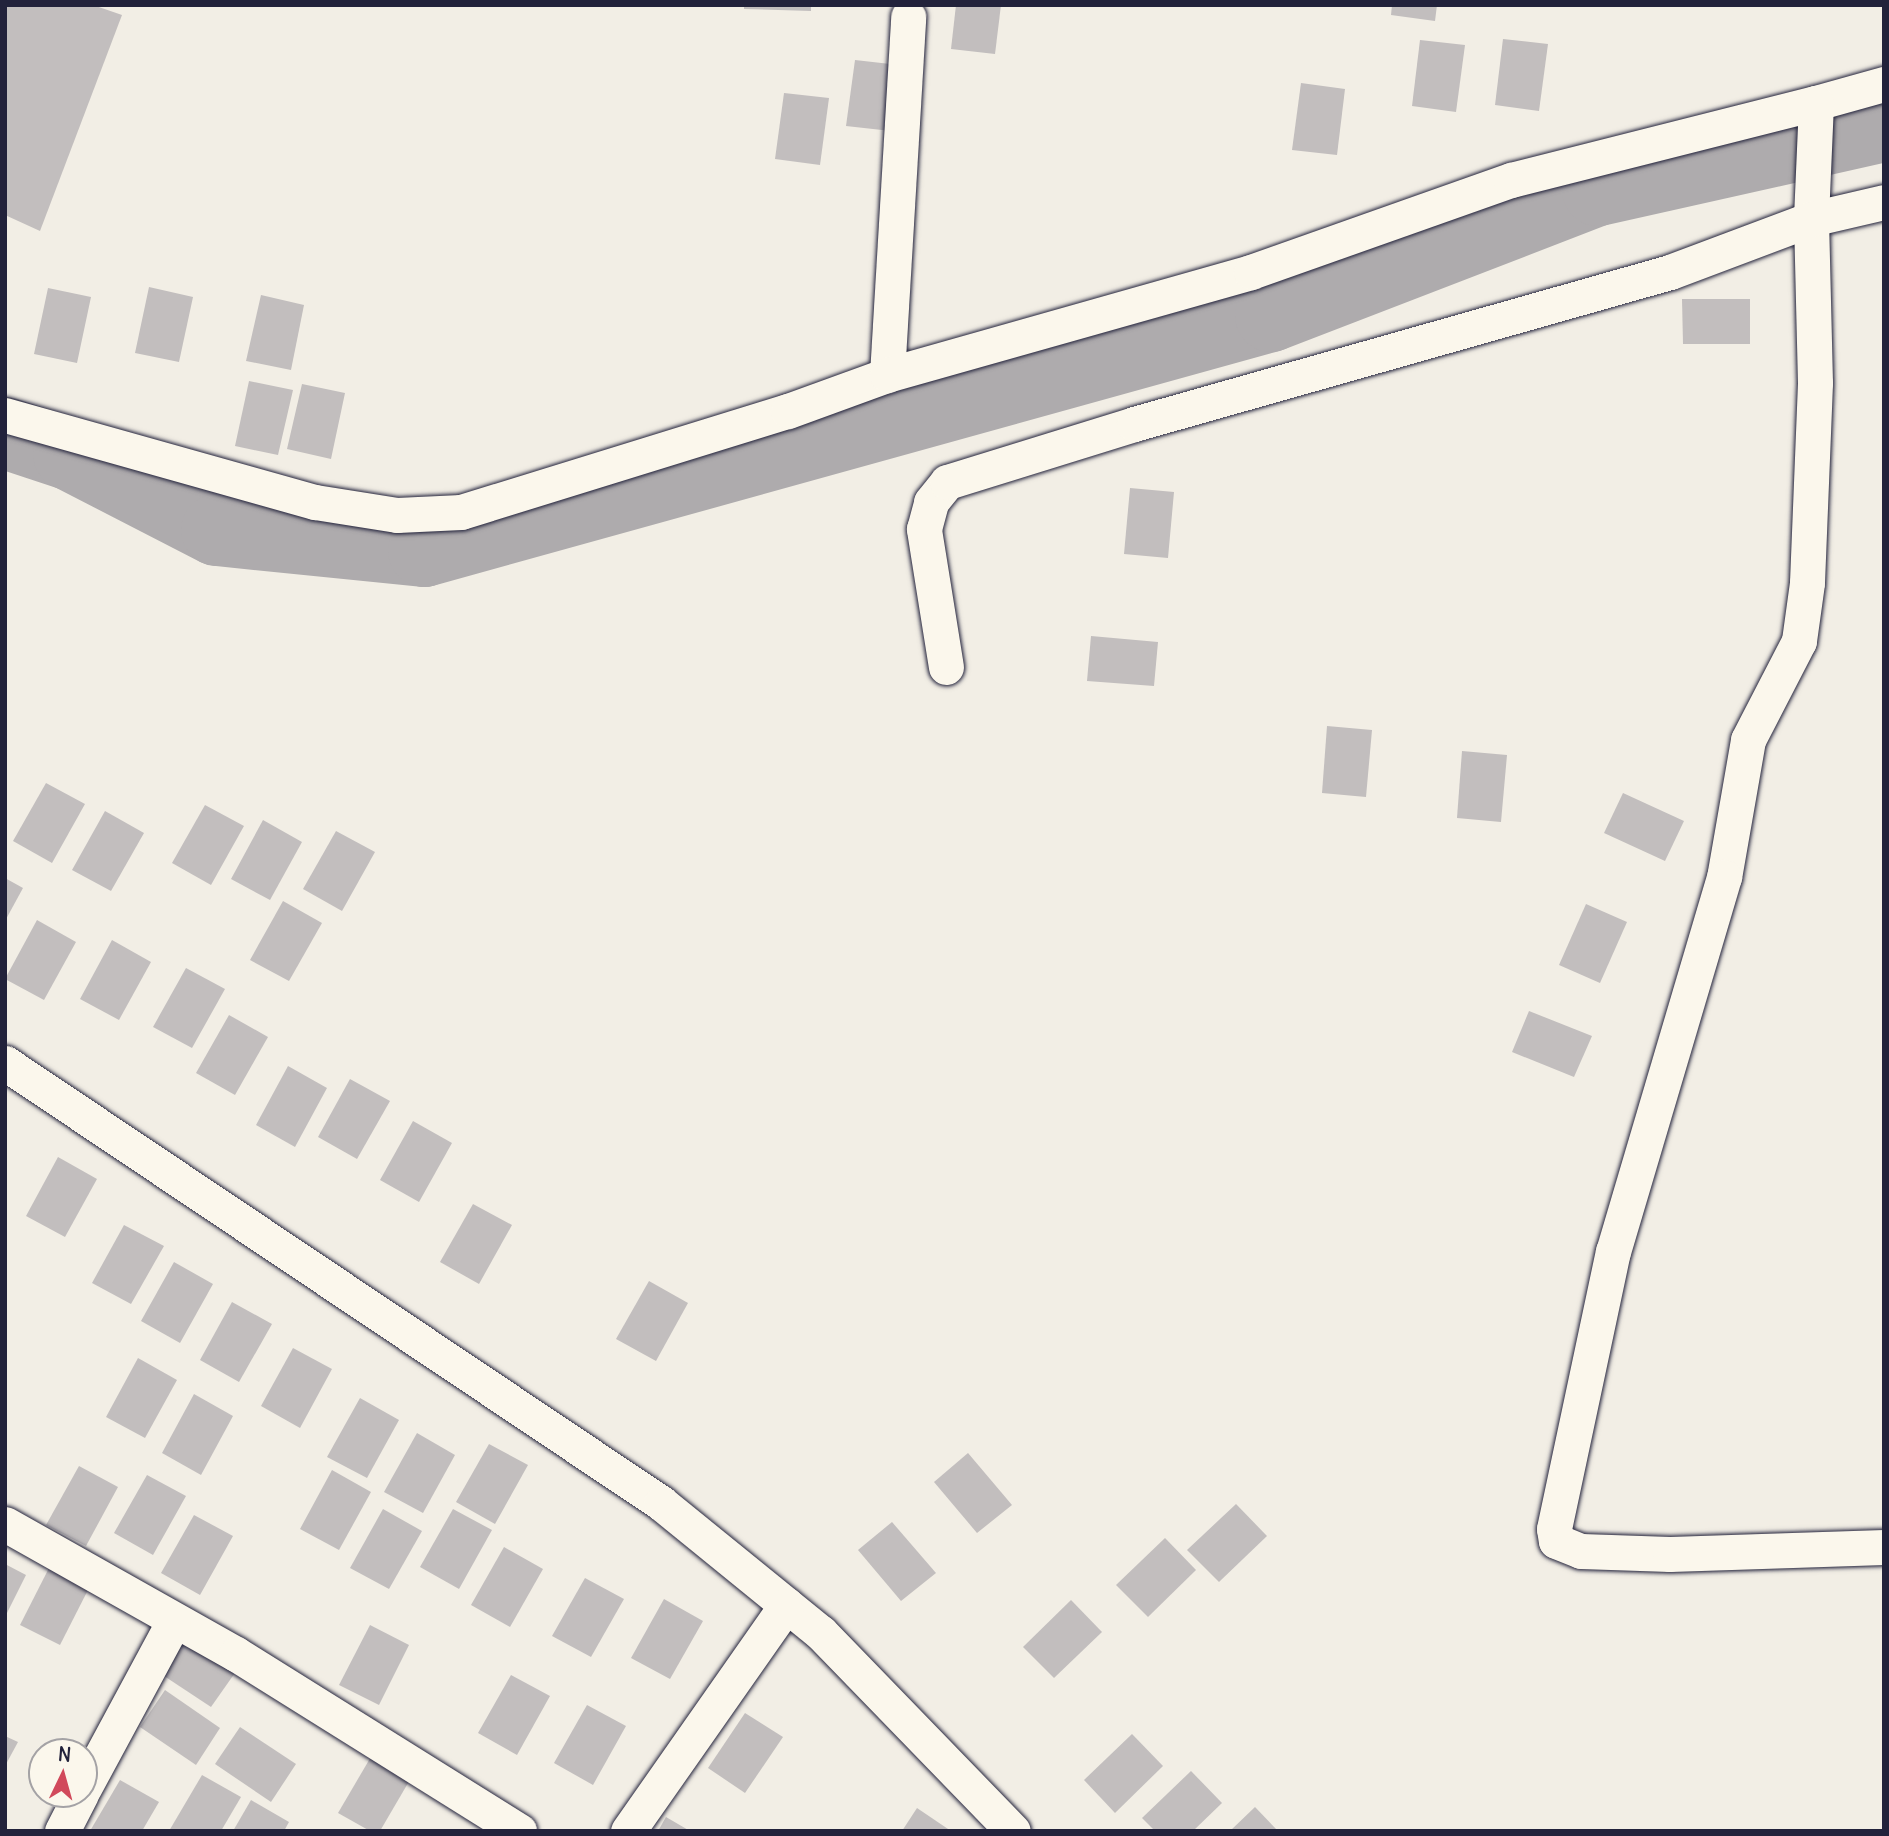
<!DOCTYPE html>
<html>
<head>
<meta charset="utf-8">
<style>
  body { margin:0 }
  #map { position:relative; width:1889px; height:1836px; overflow:hidden; background:#f2eee5; font-family:Delius,sans-serif }
  div>[style] { position:absolute }
  .river>* { height:72px; margin:-36px; padding:0 36px; transform-origin:36px; border-radius:36px; background:#aeabad }
  .building>* { inset:0; background:#c2bebe }
  .roads { filter:drop-shadow(0 0 2px #22223b) drop-shadow(0 0 2px #22223b) }
  .minor>* { height:35px; margin:-17.5px; padding:0 17.5px; transform-origin:17.5px; border-radius:17.5px; background:#fbf7ec }
  span { translate:-50% -50%; white-space:nowrap; text-align:center; line-height:1.15; -webkit-text-stroke:6px #fbf7ec; paint-order:stroke }
  .frame { position:absolute; inset:0; border:7px solid #22223b; pointer-events:none }
  .north { position:absolute; left:28px; top:1738px; width:70px; height:70px; box-sizing:border-box; background:#fbf7ec; border:2px solid #a4a2a5; border-radius:50%; rotate:5deg; font-size:19px; font-weight:700; line-height:28px; text-align:center; color:#22223b }
  .north::after { content:''; display:block; margin:auto; width:24px; height:32px; background:#d1495b; clip-path:polygon(50% 0,100% 100%,50% 72%,0 100%) }
</style>
</head>
<body>
<div id="map">
  <div class="river">
    <div style="left:5px;top:433px;width:67px;rotate:18.2deg"></div>
    <div style="left:69px;top:454px;width:166px;rotate:27.2deg"></div>
    <div style="left:217px;top:530px;width:208px;rotate:5.8deg"></div>
    <div style="left:424px;top:551px;width:879px;rotate:-15.51deg"></div>
    <div style="left:1271px;top:316px;width:350px;rotate:-21.1deg"></div>
    <div style="left:1598px;top:190px;width:293px;rotate:-12.6deg"></div>
  </div>
  <div class="building">
    <div style="clip-path:polygon(5px 5px,93px 5px,122px 15px,40px 231px,5px 215px)"></div>
    <div style="clip-path:polygon(744px 5px,811px 5px,811px 11px,744px 9px)"></div>
    <div style="clip-path:polygon(956px 5px,1001px 5px,995px 54px,951px 49px)"></div>
    <div style="clip-path:polygon(1392px 5px,1437px 5px,1435px 21px,1391px 15px)"></div>
    <div style="clip-path:polygon(1503px 39px,1548px 44px,1539px 111px,1495px 105px)"></div>
    <div style="clip-path:polygon(1420px 40px,1465px 45px,1456px 112px,1412px 106px)"></div>
    <div style="clip-path:polygon(855px 60px,899px 65px,891px 131px,846px 126px)"></div>
    <div style="clip-path:polygon(1301px 83px,1345px 89px,1337px 155px,1292px 150px)"></div>
    <div style="clip-path:polygon(784px 93px,829px 98px,820px 165px,775px 159px)"></div>
    <div style="clip-path:polygon(149px 287px,193px 297px,179px 362px,135px 353px)"></div>
    <div style="clip-path:polygon(48px 288px,91px 297px,77px 363px,34px 354px)"></div>
    <div style="clip-path:polygon(261px 295px,304px 305px,291px 370px,246px 361px)"></div>
    <div style="clip-path:polygon(1682px 299px,1750px 299px,1750px 344px,1683px 344px)"></div>
    <div style="clip-path:polygon(249px 381px,293px 390px,278px 455px,235px 446px)"></div>
    <div style="clip-path:polygon(302px 384px,345px 393px,331px 459px,287px 449px)"></div>
    <div style="clip-path:polygon(1130px 488px,1174px 492px,1168px 558px,1124px 554px)"></div>
    <div style="clip-path:polygon(1091px 636px,1158px 642px,1154px 686px,1087px 681px)"></div>
    <div style="clip-path:polygon(1327px 726px,1372px 730px,1366px 797px,1322px 793px)"></div>
    <div style="clip-path:polygon(1462px 751px,1507px 755px,1501px 822px,1457px 818px)"></div>
    <div style="clip-path:polygon(46px 783px,85px 804px,52px 863px,13px 841px)"></div>
    <div style="clip-path:polygon(1623px 793px,1684px 821px,1665px 861px,1604px 833px)"></div>
    <div style="clip-path:polygon(205px 805px,244px 826px,211px 885px,172px 863px)"></div>
    <div style="clip-path:polygon(105px 811px,144px 833px,111px 891px,72px 870px)"></div>
    <div style="clip-path:polygon(263px 820px,302px 842px,270px 900px,231px 879px)"></div>
    <div style="clip-path:polygon(336px 831px,375px 852px,342px 911px,303px 889px)"></div>
    <div style="clip-path:polygon(5px 878px,23px 888px,5px 921px)"></div>
    <div style="clip-path:polygon(283px 901px,322px 923px,289px 981px,250px 960px)"></div>
    <div style="clip-path:polygon(1586px 904px,1627px 922px,1600px 983px,1559px 965px)"></div>
    <div style="clip-path:polygon(37px 920px,76px 942px,44px 1000px,5px 979px)"></div>
    <div style="clip-path:polygon(112px 940px,151px 962px,119px 1020px,80px 999px)"></div>
    <div style="clip-path:polygon(186px 968px,225px 989px,192px 1048px,153px 1027px)"></div>
    <div style="clip-path:polygon(1529px 1011px,1592px 1036px,1574px 1077px,1512px 1052px)"></div>
    <div style="clip-path:polygon(229px 1015px,268px 1037px,235px 1095px,196px 1073px)"></div>
    <div style="clip-path:polygon(288px 1066px,327px 1088px,295px 1147px,256px 1125px)"></div>
    <div style="clip-path:polygon(350px 1079px,390px 1101px,357px 1159px,318px 1137px)"></div>
    <div style="clip-path:polygon(413px 1121px,452px 1143px,419px 1202px,380px 1180px)"></div>
    <div style="clip-path:polygon(58px 1157px,97px 1179px,65px 1237px,26px 1216px)"></div>
    <div style="clip-path:polygon(473px 1204px,512px 1225px,479px 1284px,440px 1262px)"></div>
    <div style="clip-path:polygon(124px 1225px,164px 1246px,131px 1304px,92px 1283px)"></div>
    <div style="clip-path:polygon(174px 1262px,213px 1284px,180px 1343px,141px 1321px)"></div>
    <div style="clip-path:polygon(649px 1281px,688px 1303px,656px 1361px,616px 1339px)"></div>
    <div style="clip-path:polygon(232px 1302px,272px 1324px,239px 1382px,200px 1360px)"></div>
    <div style="clip-path:polygon(293px 1348px,332px 1369px,300px 1428px,261px 1406px)"></div>
    <div style="clip-path:polygon(138px 1358px,177px 1380px,145px 1438px,106px 1417px)"></div>
    <div style="clip-path:polygon(194px 1394px,233px 1416px,201px 1475px,162px 1453px)"></div>
    <div style="clip-path:polygon(360px 1398px,399px 1420px,367px 1478px,327px 1457px)"></div>
    <div style="clip-path:polygon(417px 1433px,455px 1455px,423px 1513px,384px 1492px)"></div>
    <div style="clip-path:polygon(489px 1444px,528px 1465px,495px 1524px,456px 1502px)"></div>
    <div style="clip-path:polygon(968px 1453px,1012px 1505px,977px 1533px,934px 1482px)"></div>
    <div style="clip-path:polygon(79px 1466px,118px 1487px,86px 1546px,46px 1525px)"></div>
    <div style="clip-path:polygon(332px 1470px,371px 1492px,339px 1550px,300px 1529px)"></div>
    <div style="clip-path:polygon(147px 1475px,186px 1496px,153px 1555px,114px 1533px)"></div>
    <div style="clip-path:polygon(1236px 1504px,1267px 1536px,1219px 1582px,1187px 1550px)"></div>
    <div style="clip-path:polygon(383px 1509px,422px 1531px,389px 1589px,350px 1568px)"></div>
    <div style="clip-path:polygon(453px 1509px,492px 1530px,459px 1589px,420px 1567px)"></div>
    <div style="clip-path:polygon(194px 1515px,233px 1536px,200px 1595px,161px 1573px)"></div>
    <div style="clip-path:polygon(892px 1522px,936px 1573px,901px 1601px,858px 1550px)"></div>
    <div style="clip-path:polygon(1165px 1538px,1196px 1570px,1148px 1617px,1116px 1585px)"></div>
    <div style="clip-path:polygon(504px 1547px,543px 1569px,510px 1627px,471px 1605px)"></div>
    <div style="clip-path:polygon(5px 1564px,26px 1575px,5px 1617px)"></div>
    <div style="clip-path:polygon(50px 1566px,90px 1586px,60px 1645px,20px 1625px)"></div>
    <div style="clip-path:polygon(585px 1578px,624px 1599px,591px 1657px,552px 1636px)"></div>
    <div style="clip-path:polygon(664px 1599px,703px 1621px,670px 1679px,631px 1658px)"></div>
    <div style="clip-path:polygon(1071px 1600px,1102px 1632px,1054px 1678px,1023px 1647px)"></div>
    <div style="clip-path:polygon(370px 1625px,409px 1645px,379px 1705px,339px 1685px)"></div>
    <div style="clip-path:polygon(181px 1633px,237px 1670px,211px 1707px,155px 1670px)"></div>
    <div style="clip-path:polygon(511px 1675px,550px 1696px,517px 1755px,478px 1733px)"></div>
    <div style="clip-path:polygon(165px 1690px,220px 1728px,196px 1765px,140px 1727px)"></div>
    <div style="clip-path:polygon(587px 1705px,626px 1726px,593px 1785px,554px 1763px)"></div>
    <div style="clip-path:polygon(745px 1713px,783px 1737px,745px 1793px,708px 1768px)"></div>
    <div style="clip-path:polygon(240px 1727px,296px 1764px,271px 1802px,215px 1764px)"></div>
    <div style="clip-path:polygon(1132px 1734px,1163px 1766px,1115px 1813px,1084px 1780px)"></div>
    <div style="clip-path:polygon(5px 1736px,18px 1742px,5px 1766px)"></div>
    <div style="clip-path:polygon(372px 1755px,411px 1778px,380px 1831px,370px 1831px,338px 1813px)"></div>
    <div style="clip-path:polygon(1191px 1771px,1222px 1803px,1193px 1831px,1155px 1831px,1142px 1818px)"></div>
    <div style="clip-path:polygon(202px 1775px,241px 1797px,221px 1831px,169px 1831px)"></div>
    <div style="clip-path:polygon(120px 1780px,159px 1802px,142px 1831px,90px 1831px)"></div>
    <div style="clip-path:polygon(251px 1800px,289px 1822px,284px 1831px,233px 1831px)"></div>
    <div style="clip-path:polygon(1255px 1807px,1278px 1831px,1230px 1831px)"></div>
    <div style="clip-path:polygon(917px 1808px,951px 1831px,902px 1831px)"></div>
    <div style="clip-path:polygon(666px 1817px,690px 1831px,658px 1831px)"></div>
  </div>
  <div class="roads">
    <div class="minor">
      <div style="left:1816px;top:103px;width:71px;rotate:-15.6deg"></div>
      <div style="left:887px;top:375px;width:359px;rotate:-86.6deg"></div>
      <div style="left:5px;top:415px;width:322px;rotate:15.7deg"></div>
      <div style="left:315px;top:502px;width:83px;rotate:9deg"></div>
      <div style="left:397px;top:515px;width:64px;rotate:-2.7deg"></div>
      <div style="left:461px;top:512px;width:342px;rotate:-17.2deg"></div>
      <div style="left:788px;top:411px;width:105px;rotate:-20deg"></div>
      <div style="left:887px;top:375px;width:378px;rotate:-15.8deg"></div>
      <div style="left:1251px;top:272px;width:276px;rotate:-19.5deg"></div>
      <div style="left:1511px;top:180px;width:315px;rotate:-14.2deg"></div>
      <div style="left:1816px;top:103px;width:116px;rotate:92.5deg"></div>
      <div style="left:1811px;top:219px;width:164px;rotate:88.6deg"></div>
      <div style="left:1815px;top:383px;width:200px;rotate:92.3deg"></div>
      <div style="left:1807px;top:583px;width:59px;rotate:97.9deg"></div>
      <div style="left:1799px;top:641px;width:111px;rotate:117.3deg"></div>
      <div style="left:1748px;top:740px;width:139px;rotate:99.9deg"></div>
      <div style="left:1724px;top:877px;width:390px;rotate:106.5deg"></div>
      <div style="left:1613px;top:1251px;width:284px;rotate:102deg"></div>
      <div style="left:1554px;top:1529px;width:12px;rotate:81deg"></div>
      <div style="left:1556px;top:1541px;width:27px;rotate:22deg"></div>
      <div style="left:1581px;top:1551px;width:89px;rotate:1.9deg"></div>
      <div style="left:1670px;top:1554px;width:214px;rotate:-1.9deg"></div>
      <div style="left:946px;top:667px;width:140px;rotate:-99.1deg"></div>
      <div style="left:924px;top:529px;width:28px;rotate:-75deg"></div>
      <div style="left:931px;top:502px;width:26px;rotate:-51deg"></div>
      <div style="left:947px;top:482px;width:196px;rotate:-17.2deg"></div>
      <div style="left:1134px;top:424px;width:557px;rotate:-15.83deg"></div>
      <div style="left:1670px;top:272px;width:151px;rotate:-20.6deg"></div>
      <div style="left:1811px;top:219px;width:75px;rotate:-13.1deg"></div>
      <div style="left:5px;top:1063px;width:790px;rotate:33.85deg"></div>
      <div style="left:661px;top:1503px;width:205px;rotate:39.1deg"></div>
      <div style="left:820px;top:1632px;width:277px;rotate:45.9deg"></div>
      <div style="left:5px;top:1524px;width:265px;rotate:29.4deg"></div>
      <div style="left:236px;top:1654px;width:334px;rotate:32deg"></div>
      <div style="left:84px;top:1788px;width:187px;rotate:-61.7deg"></div>
      <div style="left:62px;top:1831px;width:42px;rotate:-62.8deg"></div>
      <div style="left:628px;top:1831px;width:276px;rotate:-55deg"></div>
    </div>
  </div>
  <div class="frame"></div>
  <div class="north">N</div>
</div>
</body>
</html>
